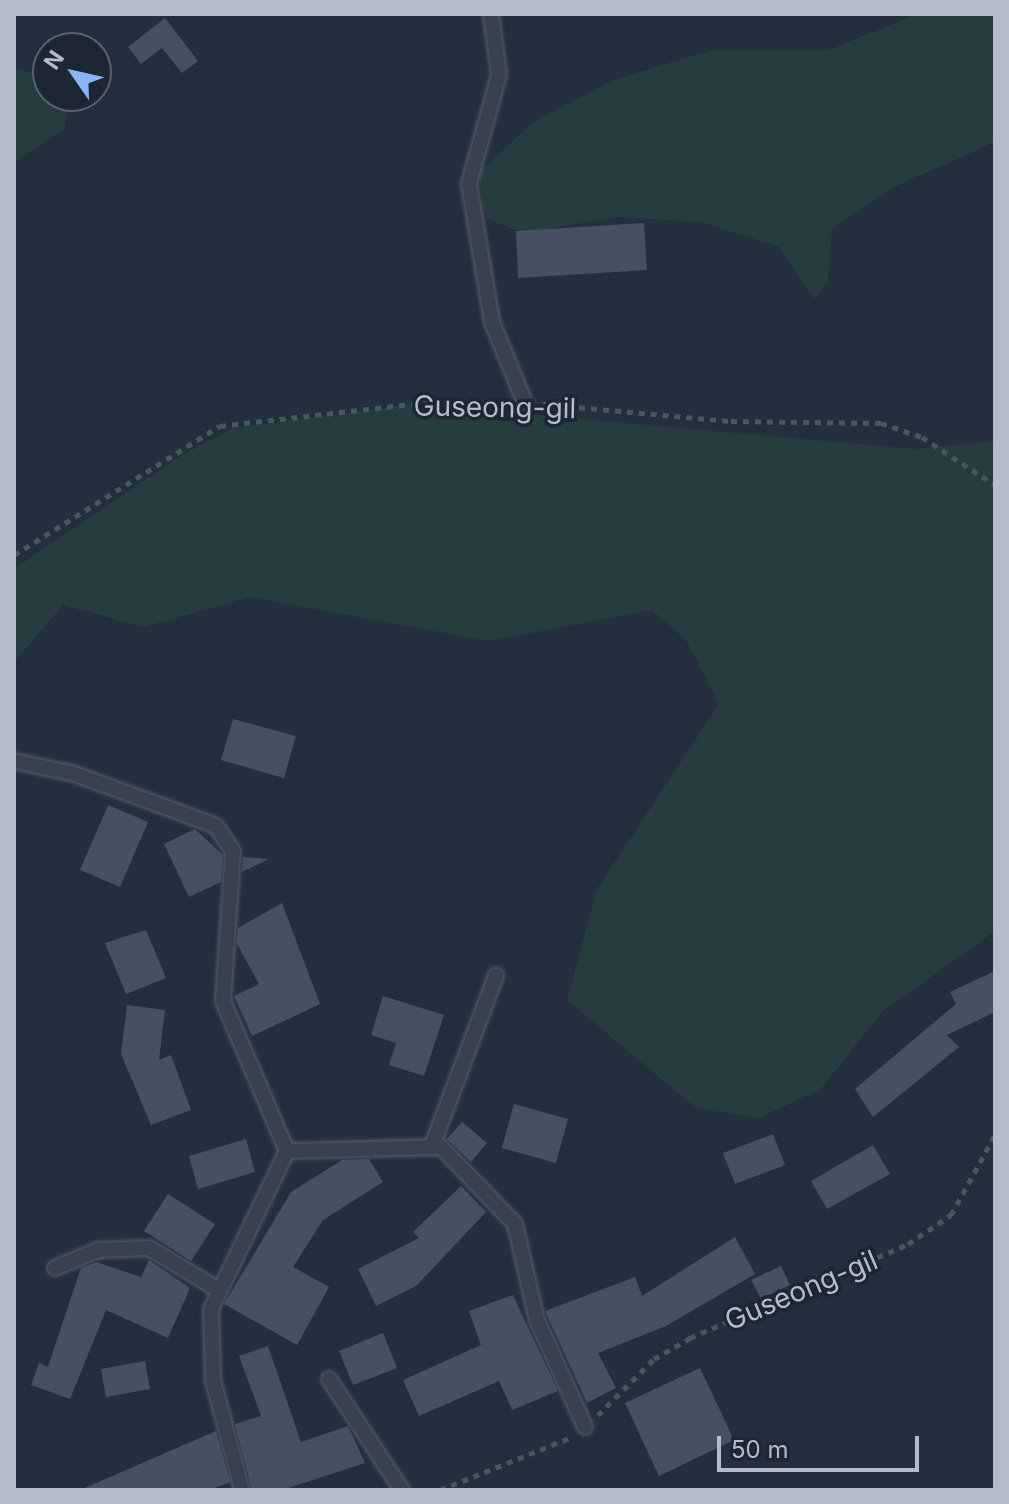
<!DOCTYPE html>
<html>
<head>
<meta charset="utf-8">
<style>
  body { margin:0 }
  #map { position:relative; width:1009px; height:1504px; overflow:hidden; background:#242f3e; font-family:Inter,sans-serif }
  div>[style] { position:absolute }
  .green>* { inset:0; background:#263c3f }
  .building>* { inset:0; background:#455162 }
  .path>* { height:5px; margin-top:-2.5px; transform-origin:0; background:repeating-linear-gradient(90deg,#44595c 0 6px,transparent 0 12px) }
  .roads { filter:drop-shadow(0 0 2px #565f6c) drop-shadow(0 0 2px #565f6c) }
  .service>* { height:14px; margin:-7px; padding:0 7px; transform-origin:7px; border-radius:7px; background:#38414e }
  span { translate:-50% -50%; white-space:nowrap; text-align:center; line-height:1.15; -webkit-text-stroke:7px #1d2633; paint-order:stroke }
  .street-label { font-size:28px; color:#b4bcc9 }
  .frame { position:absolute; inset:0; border:16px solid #b4bcc9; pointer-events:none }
  .north { position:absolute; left:32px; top:32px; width:80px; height:80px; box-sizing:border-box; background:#1d2633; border:2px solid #59626f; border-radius:50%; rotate:304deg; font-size:22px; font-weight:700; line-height:32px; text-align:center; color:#b4bcc9 }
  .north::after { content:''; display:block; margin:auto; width:28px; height:36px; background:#8ab4f8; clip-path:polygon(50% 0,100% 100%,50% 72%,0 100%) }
  .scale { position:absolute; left:717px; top:1436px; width:202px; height:36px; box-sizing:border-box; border:4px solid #b4bcc9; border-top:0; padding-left:10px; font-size:24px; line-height:28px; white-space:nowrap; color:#b4bcc9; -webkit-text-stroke:6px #1d2633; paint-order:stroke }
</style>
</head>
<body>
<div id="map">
  <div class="green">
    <div style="clip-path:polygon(918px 14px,995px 14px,995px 142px,892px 188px,832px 229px,828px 281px,814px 299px,779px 247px,701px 222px,617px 217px,525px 233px,486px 219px,478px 173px,535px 121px,614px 80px,712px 50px,828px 50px)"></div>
    <div style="clip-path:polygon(14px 67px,48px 79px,48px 96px,71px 97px,64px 129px,14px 162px)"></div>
    <div style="clip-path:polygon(414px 404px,915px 449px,995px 441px,995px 931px,882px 1012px,820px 1090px,758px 1118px,696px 1108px,567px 1000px,597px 889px,719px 704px,686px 640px,652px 610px,488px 641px,250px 597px,144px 627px,63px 605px,14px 662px,14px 569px,182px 455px,234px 428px)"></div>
  </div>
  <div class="building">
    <div style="clip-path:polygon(165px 18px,198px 61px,182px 73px,162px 48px,141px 64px,128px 47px)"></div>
    <div style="clip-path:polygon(644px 223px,647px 270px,518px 278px,516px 231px)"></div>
    <div style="clip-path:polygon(233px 719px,296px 736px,284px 778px,221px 760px)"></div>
    <div style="clip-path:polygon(108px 805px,148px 822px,120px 887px,80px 870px)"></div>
    <div style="clip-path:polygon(195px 829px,223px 855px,221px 882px,189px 897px,164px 844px)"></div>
    <div style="clip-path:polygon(243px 857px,269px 859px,242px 872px)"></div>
    <div style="clip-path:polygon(282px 903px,320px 1004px,252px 1036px,234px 996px,259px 984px,237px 944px,238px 928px)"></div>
    <div style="clip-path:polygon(146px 930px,166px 978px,126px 994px,105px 943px)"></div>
    <div style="clip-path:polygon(995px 971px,995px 1012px,947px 1035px,959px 1047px,873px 1117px,855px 1089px,956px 1004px,950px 992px)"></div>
    <div style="clip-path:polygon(383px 996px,444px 1015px,424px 1076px,389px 1065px,396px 1043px,371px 1035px)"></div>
    <div style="clip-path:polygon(127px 1005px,165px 1010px,159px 1060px,171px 1055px,191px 1110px,151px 1125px,121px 1054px)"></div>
    <div style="clip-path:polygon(514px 1104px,568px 1119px,556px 1163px,502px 1148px)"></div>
    <div style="clip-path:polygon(462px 1122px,487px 1143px,471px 1162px,447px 1139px)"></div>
    <div style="clip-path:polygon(773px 1134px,785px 1165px,735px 1184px,723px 1153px)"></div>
    <div style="clip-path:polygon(246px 1139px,255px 1172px,198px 1189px,189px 1156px)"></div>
    <div style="clip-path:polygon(873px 1145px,890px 1174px,827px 1209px,811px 1181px)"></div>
    <div style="clip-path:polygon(369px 1159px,383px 1182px,323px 1220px,293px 1267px,329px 1287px,297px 1345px,224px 1304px,291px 1192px,342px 1160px)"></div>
    <div style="clip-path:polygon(461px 1186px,486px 1212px,416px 1286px,376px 1306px,358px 1269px,419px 1238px,413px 1232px)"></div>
    <div style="clip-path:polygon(168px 1194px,215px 1224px,191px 1261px,144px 1231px)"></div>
    <div style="clip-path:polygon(735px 1237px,755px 1274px,666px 1326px,598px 1353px,616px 1388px,587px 1403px,545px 1311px,635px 1277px,642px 1296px)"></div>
    <div style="clip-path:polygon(149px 1260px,190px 1288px,168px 1338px,106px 1310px,70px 1399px,31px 1385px,39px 1363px,48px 1367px,81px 1268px,96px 1262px,141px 1277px)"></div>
    <div style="clip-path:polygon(781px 1266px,790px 1285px,761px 1299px,751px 1280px)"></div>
    <div style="clip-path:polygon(513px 1295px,558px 1391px,512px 1410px,499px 1381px,419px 1416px,403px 1380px,481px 1345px,469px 1311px)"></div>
    <div style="clip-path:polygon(383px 1333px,397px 1368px,353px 1385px,339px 1351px)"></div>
    <div style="clip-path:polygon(268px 1346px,301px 1442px,348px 1426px,365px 1463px,282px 1490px,252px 1490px,235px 1424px,261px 1416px,239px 1356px)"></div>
    <div style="clip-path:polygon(145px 1361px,150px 1389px,106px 1397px,101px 1369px)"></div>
    <div style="clip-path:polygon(700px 1368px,734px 1440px,659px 1476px,625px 1403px)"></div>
    <div style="clip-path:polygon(216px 1431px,230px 1482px,210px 1490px,80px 1490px)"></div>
  </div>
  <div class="path">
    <div style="left:543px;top:404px;width:189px;rotate:5.2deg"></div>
    <div style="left:731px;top:421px;width:150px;rotate:0.8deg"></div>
    <div style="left:881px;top:423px;width:43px;rotate:18.9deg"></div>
    <div style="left:922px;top:437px;width:87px;rotate:33.3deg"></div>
    <div style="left:14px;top:555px;width:243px;rotate:-32.1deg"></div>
    <div style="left:220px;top:426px;width:216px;rotate:-6.6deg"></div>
    <div style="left:435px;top:401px;width:70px;rotate:1.6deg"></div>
    <div style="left:598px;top:1415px;width:79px;rotate:-45deg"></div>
    <div style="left:654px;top:1359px;width:42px;rotate:-30.3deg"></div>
    <div style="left:690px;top:1338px;width:237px;rotate:-23.3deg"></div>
    <div style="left:908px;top:1244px;width:52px;rotate:-34deg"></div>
    <div style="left:951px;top:1215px;width:91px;rotate:-61.2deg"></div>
    <div style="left:440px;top:1490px;width:142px;rotate:-21.9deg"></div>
  </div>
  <div class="roads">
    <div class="service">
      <div style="left:491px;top:14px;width:62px;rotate:82.5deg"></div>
      <div style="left:499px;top:75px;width:113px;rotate:105.4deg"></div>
      <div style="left:469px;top:184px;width:140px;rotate:80.5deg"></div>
      <div style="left:492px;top:322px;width:87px;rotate:67.8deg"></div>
      <div style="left:14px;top:761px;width:62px;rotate:12deg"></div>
      <div style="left:75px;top:774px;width:150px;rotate:20.2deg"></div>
      <div style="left:216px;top:826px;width:30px;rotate:56deg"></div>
      <div style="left:233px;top:851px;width:150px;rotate:93.8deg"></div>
      <div style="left:223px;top:1001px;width:163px;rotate:66.9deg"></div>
      <div style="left:287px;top:1151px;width:154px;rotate:-1.5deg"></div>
      <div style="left:441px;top:1147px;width:107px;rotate:46.1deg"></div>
      <div style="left:515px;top:1224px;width:98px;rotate:77.1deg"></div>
      <div style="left:537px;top:1320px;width:117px;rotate:65.8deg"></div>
      <div style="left:432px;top:1146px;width:182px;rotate:-69.4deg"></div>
      <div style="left:55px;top:1268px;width:47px;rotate:-22.7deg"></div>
      <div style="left:98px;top:1250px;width:51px;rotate:-2.2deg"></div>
      <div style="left:149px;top:1248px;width:82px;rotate:31deg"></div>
      <div style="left:329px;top:1379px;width:133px;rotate:56.7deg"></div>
      <div style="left:242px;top:1490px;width:114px;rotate:-104.8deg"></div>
      <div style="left:213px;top:1380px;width:71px;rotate:-91.6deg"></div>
      <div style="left:211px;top:1309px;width:175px;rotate:-64.3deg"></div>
    </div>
  </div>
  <div class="street-label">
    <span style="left:495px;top:407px;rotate:1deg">Guseong-gil</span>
    <span style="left:801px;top:1290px;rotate:-23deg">Guseong-gil</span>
  </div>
  <div class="frame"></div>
  <div class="north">N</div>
  <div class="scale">50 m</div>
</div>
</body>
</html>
